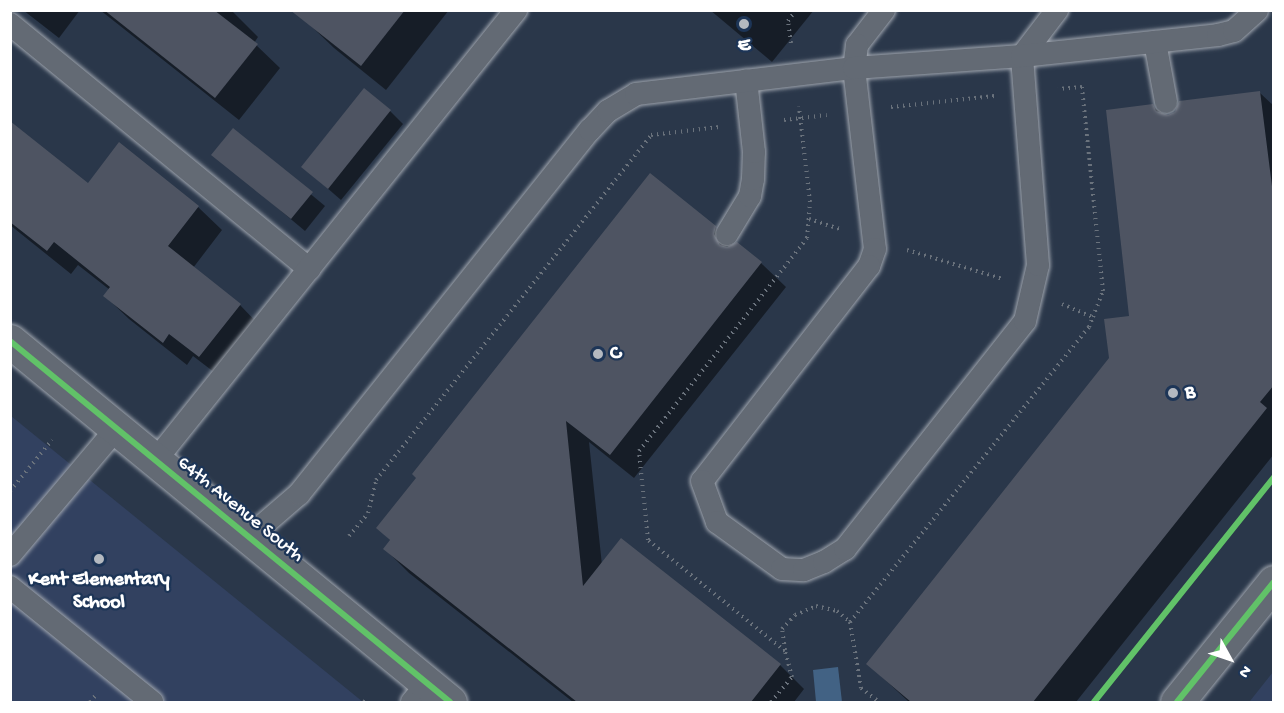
<!DOCTYPE html>
<html>
<head>
<meta charset="utf-8">
<style>
  body { margin:0 }
  #map { position:relative; width:1284px; height:713px; overflow:hidden; background:#2a374a; font-family:"Gochi Hand",sans-serif }
  div>[style] { position:absolute }
  .built>* { inset:0; background:#324160 }
  .water>* { inset:0; background:#426284 }
  .shadow>* { inset:0; background:#0007 }
  .building>* { inset:0; background:#4e5462 }
  .path>* { height:4px; margin-top:-2px; transform-origin:0; background:repeating-linear-gradient(90deg,#6a727c 0 1.5px,transparent 0 6px) }
  .roads { filter:drop-shadow(0 0 2px #9fa5ae) drop-shadow(0 0 2px #9fa5ae) }
  .lane>* { height:22px; margin:-11px; padding:0 11px; transform-origin:11px; border-radius:11px; background:#636a74 }
  .secondary>* { height:33px; margin:-16.5px; padding:0 16.5px; transform-origin:16.5px; border-radius:16.5px; background:#636a74 }
  .cycleway>* { height:6px; margin:-3px; padding:0 3px; transform-origin:3px; border-radius:3px; background:#61c268 }
  .dots>* { width:16px; height:16px; translate:-50% -50%; box-sizing:border-box; border:3px solid #1d3557; border-radius:50% }
  span { translate:-50% -50%; white-space:nowrap; text-align:center; line-height:1.15; -webkit-text-stroke:4.5px #1d3557; paint-order:stroke }
  .poi-label { font-size:20px; color:#fff; font-weight:700 }
  .left { translate:0 -50%; text-align:left }
  .street-label { font-size:20px; color:#fff }
  .frame { position:absolute; inset:0; border:12px solid #fff; pointer-events:none }
  .north { position:absolute; left:1200px; top:629px; width:60px; height:60px; -webkit-text-stroke:4px #1d3557; paint-order:stroke; rotate:130deg; font-size:16px; font-weight:700; line-height:24px; text-align:center; color:#fff }
  .north::after { content:''; display:block; margin:auto; width:21px; height:27px; background:#fff; clip-path:polygon(50% 0,100% 100%,50% 72%,0 100%) }
</style>
</head>
<body>
<div id="map">
  <div class="built">
    <div style="clip-path:polygon(11px 416px,363px 702px,11px 702px)"></div>
    <div style="clip-path:polygon(1273px 672px,1273px 702px,1249px 702px,1250px 701px)"></div>
  </div>
  <div class="water">
    <div style="clip-path:polygon(838px 667px,842px 702px,816px 702px,813px 670px)"></div>
  </div>
  <div class="shadow">
    <div style="clip-path:polygon(23px 10px,80px 10px,59px 38px)"></div>
    <div style="clip-path:polygon(100px 10px,231px 10px,258px 37px,254px 43px,280px 68px,239px 120px)"></div>
    <div style="clip-path:polygon(320px 10px,449px 10px,386px 90px,334px 48px,309px 24px)"></div>
    <div style="clip-path:polygon(710px 10px,814px 10px,772px 62px)"></div>
    <div style="clip-path:polygon(1260px 93px,1274px 106px,1274px 454px,1076px 702px,909px 702px,868px 664px,1110px 358px,1131px 317px,1152px 106px,1168px 117px)"></div>
    <div style="clip-path:polygon(390px 111px,403px 124px,341px 200px,303px 167px)"></div>
    <div style="clip-path:polygon(10px 123px,88px 185px,119px 144px,198px 207px,222px 230px,193px 268px,240px 305px,263px 329px,223px 379px,193px 356px,187px 365px,129px 319px,105px 296px,110px 290px,78px 265px,71px 274px,10px 225px)"></div>
    <div style="clip-path:polygon(233px 130px,325px 206px,305px 231px,213px 154px)"></div>
    <div style="clip-path:polygon(715px 227px,734px 246px,737px 244px,761px 263px,786px 287px,634px 478px,589px 442px,602px 565px,622px 540px,780px 665px,804px 689px,794px 702px,573px 702px,409px 573px,385px 549px,391px 541px,378px 528px)"></div>
  </div>
  <div class="building">
    <div style="clip-path:polygon(104px 10px,214px 10px,258px 44px,215px 98px)"></div>
    <div style="clip-path:polygon(290px 10px,405px 10px,361px 66px)"></div>
    <div style="clip-path:polygon(364px 88px,391px 110px,328px 189px,301px 167px)"></div>
    <div style="clip-path:polygon(1260px 91px,1274px 202px,1274px 385px,1260px 402px,1267px 408px,1033px 702px,911px 702px,866px 664px,1109px 358px,1104px 319px,1129px 316px,1106px 110px,1153px 104px,1156px 111px,1168px 115px,1175px 112px,1179px 101px)"></div>
    <div style="clip-path:polygon(10px 121px,88px 183px,119px 142px,199px 206px,168px 246px,241px 304px,199px 357px,169px 334px,163px 343px,103px 296px,110px 287px,54px 242px,47px 251px,10px 222px)"></div>
    <div style="clip-path:polygon(233px 128px,313px 192px,291px 219px,211px 155px)"></div>
    <div style="clip-path:polygon(650px 173px,716px 226px,714px 234px,720px 245px,727px 247px,737px 242px,762px 262px,610px 455px,566px 421px,583px 586px,621px 538px,781px 664px,751px 702px,577px 702px,383px 549px,390px 540px,376px 528px,416px 478px,412px 474px)"></div>
  </div>
  <div class="path">
    <div style="left:791px;top:43px;width:22px;rotate:-98deg"></div>
    <div style="left:788px;top:21px;width:14px;rotate:-54deg"></div>
    <div style="left:891px;top:107px;width:104px;rotate:-6.1deg"></div>
    <div style="left:784px;top:120px;width:43px;rotate:-6.6deg"></div>
    <div style="left:809px;top:219px;width:32px;rotate:18deg"></div>
    <div style="left:907px;top:250px;width:100px;rotate:16.8deg"></div>
    <div style="left:1062px;top:304px;width:34px;rotate:23deg"></div>
    <div style="left:10px;top:491px;width:66px;rotate:-50.5deg"></div>
    <div style="left:349px;top:536px;width:30px;rotate:-50deg"></div>
    <div style="left:368px;top:513px;width:34px;rotate:-76deg"></div>
    <div style="left:376px;top:480px;width:441px;rotate:-51.4deg"></div>
    <div style="left:651px;top:135px;width:69px;rotate:-6.6deg"></div>
    <div style="left:850px;top:622px;width:380px;rotate:-51deg"></div>
    <div style="left:1089px;top:327px;width:11px;rotate:-68deg"></div>
    <div style="left:1093px;top:317px;width:28px;rotate:-69deg"></div>
    <div style="left:1103px;top:291px;width:205px;rotate:-95.9deg"></div>
    <div style="left:1082px;top:87px;width:24px;rotate:175deg"></div>
    <div style="left:785px;top:650px;width:21px;rotate:-98deg"></div>
    <div style="left:782px;top:629px;width:19px;rotate:-47deg"></div>
    <div style="left:795px;top:615px;width:23px;rotate:-23deg"></div>
    <div style="left:816px;top:606px;width:22px;rotate:13deg"></div>
    <div style="left:837px;top:611px;width:17px;rotate:40deg"></div>
    <div style="left:850px;top:622px;width:67px;rotate:80.5deg"></div>
    <div style="left:861px;top:688px;width:23px;rotate:38deg"></div>
    <div style="left:90px;top:702px;width:8px;rotate:-50deg"></div>
    <div style="left:364px;top:702px;width:4px;rotate:-45deg"></div>
    <div style="left:771px;top:702px;width:33px;rotate:-50deg"></div>
    <div style="left:792px;top:677px;width:27px;rotate:-105deg"></div>
    <div style="left:785px;top:651px;width:176px;rotate:-141deg"></div>
    <div style="left:648px;top:540px;width:89px;rotate:-95.8deg"></div>
    <div style="left:639px;top:451px;width:271px;rotate:-51.7deg"></div>
    <div style="left:807px;top:238px;width:36px;rotate:-85deg"></div>
    <div style="left:810px;top:202px;width:96px;rotate:-96.6deg"></div>
  </div>
  <div class="roads">
    <div class="lane">
      <div style="left:884px;top:10px;width:44px;rotate:127.6deg"></div>
      <div style="left:857px;top:45px;width:23px;rotate:97deg"></div>
      <div style="left:854px;top:68px;width:182px;rotate:83.4deg"></div>
      <div style="left:875px;top:249px;width:18px;rotate:109deg"></div>
      <div style="left:869px;top:266px;width:272px;rotate:127.8deg"></div>
      <div style="left:702px;top:481px;width:44px;rotate:69.9deg"></div>
      <div style="left:717px;top:522px;width:80px;rotate:35.9deg"></div>
      <div style="left:782px;top:569px;width:22px;rotate:3deg"></div>
      <div style="left:804px;top:570px;width:22px;rotate:-22deg"></div>
      <div style="left:824px;top:562px;width:25px;rotate:-32deg"></div>
      <div style="left:845px;top:549px;width:290px;rotate:-51.7deg"></div>
      <div style="left:1025px;top:321px;width:57px;rotate:-76.9deg"></div>
      <div style="left:1038px;top:265px;width:210px;rotate:-94.4deg"></div>
      <div style="left:1022px;top:56px;width:58px;rotate:-52.7deg"></div>
      <div style="left:10px;top:24px;width:387px;rotate:39.3deg"></div>
      <div style="left:1155px;top:42px;width:61px;rotate:79.6deg"></div>
      <div style="left:727px;top:234px;width:44px;rotate:-58.8deg"></div>
      <div style="left:750px;top:196px;width:17px;rotate:-80deg"></div>
      <div style="left:753px;top:179px;width:27px;rotate:-88deg"></div>
      <div style="left:754px;top:152px;width:72px;rotate:-96.3deg"></div>
      <div style="left:155px;top:461px;width:578px;rotate:-51.32deg"></div>
      <div style="left:248px;top:538px;width:67px;rotate:-40.8deg"></div>
      <div style="left:299px;top:494px;width:466px;rotate:-51.4deg"></div>
      <div style="left:590px;top:130px;width:26px;rotate:-47deg"></div>
      <div style="left:608px;top:111px;width:33px;rotate:-31deg"></div>
      <div style="left:636px;top:94px;width:220px;rotate:-6.8deg"></div>
      <div style="left:854px;top:68px;width:168px;rotate:-4.1deg"></div>
      <div style="left:1022px;top:56px;width:197px;rotate:-6.1deg"></div>
      <div style="left:1218px;top:35px;width:16px;rotate:-14deg"></div>
      <div style="left:1234px;top:31px;width:31px;rotate:-42deg"></div>
      <div style="left:10px;top:555px;width:165px;rotate:-49.9deg"></div>
      <div style="left:10px;top:587px;width:183px;rotate:39deg"></div>
      <div style="left:412px;top:702px;width:23px;rotate:-50deg"></div>
    </div>
    <div class="secondary">
      <div style="left:10px;top:341px;width:569px;rotate:39.37deg"></div>
      <div style="left:1177px;top:702px;width:154px;rotate:-51.1deg"></div>
    </div>
  </div>
  <div class="cycleway">
    <div style="left:10px;top:341px;width:569px;rotate:39.37deg"></div>
    <div style="left:1094px;top:702px;width:288px;rotate:-51.3deg"></div>
    <div style="left:1177px;top:702px;width:154px;rotate:-51.1deg"></div>
  </div>
  <div class="dots">
    <div style="left:744px;top:24px;background:#b4b9c0"></div>
    <div style="left:598px;top:354px;background:#b4b9c0"></div>
    <div style="left:1173px;top:393px;background:#b4b9c0"></div>
    <div style="left:99px;top:559px;background:#b4b9c0"></div>
  </div>
  <div class="poi-label">
    <span style="left:744px;top:46px">E</span>
    <span class="left" style="left:610px;top:354px">C</span>
    <span class="left" style="left:1185px;top:393px">B</span>
    <span style="left:99px;top:592px">Kent Elementary<br>School</span>
  </div>
  <div class="street-label">
    <span style="left:240px;top:510px;rotate:39deg">64th Avenue South</span>
  </div>
  <div class="frame"></div>
  <div class="north">N</div>
</div>
</body>
</html>
